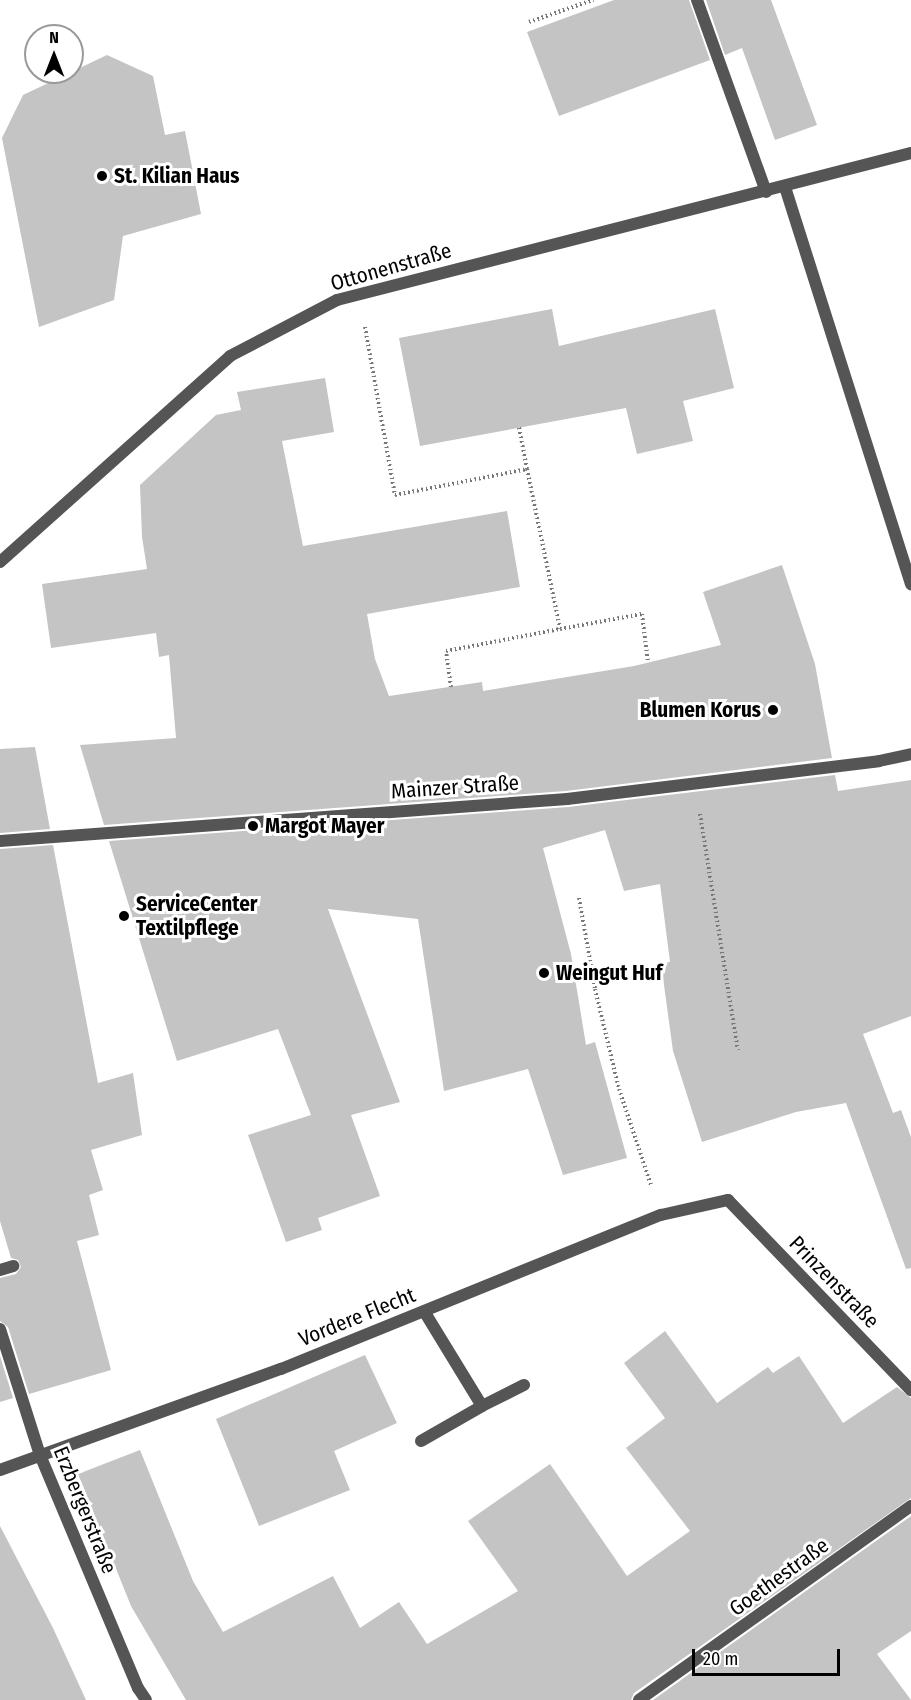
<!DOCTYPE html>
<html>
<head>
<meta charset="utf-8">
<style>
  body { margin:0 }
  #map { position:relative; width:911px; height:1700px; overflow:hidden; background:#fff; font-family:"Fira Sans Condensed",sans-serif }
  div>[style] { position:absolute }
  .building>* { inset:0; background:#c4c4c4 }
  .path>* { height:4px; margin-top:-2px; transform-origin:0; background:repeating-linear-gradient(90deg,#777 0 1.5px,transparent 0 4.5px) }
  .service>* { height:12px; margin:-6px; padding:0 6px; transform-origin:6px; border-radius:6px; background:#555 }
  .minor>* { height:12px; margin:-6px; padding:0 6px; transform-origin:6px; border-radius:6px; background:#555 }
  .dots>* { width:16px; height:16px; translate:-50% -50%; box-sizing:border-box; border:3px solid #fff; border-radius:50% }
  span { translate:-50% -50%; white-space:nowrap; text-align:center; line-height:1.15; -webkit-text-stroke:6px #fff; paint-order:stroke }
  .poi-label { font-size:21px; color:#000; font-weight:700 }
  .left { translate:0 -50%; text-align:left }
  .right { translate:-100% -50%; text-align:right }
  .street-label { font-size:21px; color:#000 }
  .north { position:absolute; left:24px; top:24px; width:60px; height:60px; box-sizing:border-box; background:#fff; border:2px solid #999; border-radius:50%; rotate:0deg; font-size:16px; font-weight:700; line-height:24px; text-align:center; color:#000 }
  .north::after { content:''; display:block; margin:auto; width:21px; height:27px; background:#000; clip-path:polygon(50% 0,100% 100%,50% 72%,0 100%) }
  .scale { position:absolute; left:692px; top:1649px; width:148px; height:27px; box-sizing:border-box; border:3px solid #000; border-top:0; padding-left:8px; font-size:18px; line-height:21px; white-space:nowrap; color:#000; -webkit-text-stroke:4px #fff; paint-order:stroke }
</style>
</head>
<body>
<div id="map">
  <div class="building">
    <div style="clip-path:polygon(614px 0,689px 0,710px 60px,559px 116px,527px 32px)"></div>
    <div style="clip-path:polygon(706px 0,771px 0,817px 125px,775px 140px,742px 48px,725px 55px)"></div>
    <div style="clip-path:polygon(107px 55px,153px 76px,165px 135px,185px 131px,201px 214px,123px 236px,114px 300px,39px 327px,2px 138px,23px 95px)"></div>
    <div style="clip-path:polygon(552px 309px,559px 346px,715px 309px,734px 388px,683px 401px,693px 441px,637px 454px,626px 408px,420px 446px,399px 338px)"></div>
    <div style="clip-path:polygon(325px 378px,334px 432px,282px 441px,303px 546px,507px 511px,520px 587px,367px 614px,375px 659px,389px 696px,482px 682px,483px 691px,634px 666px,721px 645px,703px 592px,782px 565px,815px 664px,832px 758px,566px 791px,104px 825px,80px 745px,176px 738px,169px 655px,159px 657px,156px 633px,51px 648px,42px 584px,147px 569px,142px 537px,140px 485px,216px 415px,241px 410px,237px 392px)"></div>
    <div style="clip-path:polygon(35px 747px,50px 829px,0 833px,0 749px)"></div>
    <div style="clip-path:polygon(835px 775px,838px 791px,911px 780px,911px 1016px,863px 1034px,893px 1113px,901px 1110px,911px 1137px,911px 1268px,906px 1269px,846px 1103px,796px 1112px,702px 1142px,673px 1051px,661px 963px,670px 962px,660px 884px,624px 891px,605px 830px,543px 848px,571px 954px,586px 1045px,595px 1042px,627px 1158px,563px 1175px,528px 1069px,444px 1091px,418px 919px,328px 909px,400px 1102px,351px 1115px,380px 1196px,318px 1218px,322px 1230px,286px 1242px,248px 1135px,311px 1115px,278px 1029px,177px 1061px,109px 841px,568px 807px)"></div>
    <div style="clip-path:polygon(53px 845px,98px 1083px,133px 1073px,142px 1135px,91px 1150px,103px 1190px,89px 1195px,99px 1235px,77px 1241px,111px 1370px,29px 1394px,8px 1327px,0 1321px,0 1278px,16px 1274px,21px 1267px,18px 1260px,11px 1258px,0 1221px,0 849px)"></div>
    <div style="clip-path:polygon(665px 1331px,717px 1403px,768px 1367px,773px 1373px,799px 1356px,843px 1423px,897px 1387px,911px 1398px,911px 1498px,634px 1693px,631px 1700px,186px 1700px,131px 1606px,78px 1474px,140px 1450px,193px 1581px,223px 1632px,333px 1576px,360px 1628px,399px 1602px,427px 1644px,518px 1591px,468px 1521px,550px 1464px,627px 1576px,690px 1531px,626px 1448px,665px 1418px,624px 1363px)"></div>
    <div style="clip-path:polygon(365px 1355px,397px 1423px,334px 1451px,350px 1490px,259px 1526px,216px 1419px)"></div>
    <div style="clip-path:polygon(0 1356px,13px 1398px,0 1402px)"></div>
    <div style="clip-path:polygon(911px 1516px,911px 1631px,877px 1654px,911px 1700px,653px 1700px)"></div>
    <div style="clip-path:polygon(0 1526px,53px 1628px,86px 1700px,0 1700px)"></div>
  </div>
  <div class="path">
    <div style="left:529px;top:22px;width:68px;rotate:-19deg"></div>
    <div style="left:365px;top:327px;width:171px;rotate:79.9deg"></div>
    <div style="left:395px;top:495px;width:135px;rotate:-11.1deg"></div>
    <div style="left:527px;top:469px;width:43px;rotate:-100.8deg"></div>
    <div style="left:527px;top:469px;width:163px;rotate:78.3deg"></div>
    <div style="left:560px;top:629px;width:83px;rotate:-10.4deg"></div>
    <div style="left:642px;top:614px;width:49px;rotate:83deg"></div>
    <div style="left:451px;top:687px;width:36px;rotate:-98deg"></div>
    <div style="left:446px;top:651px;width:116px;rotate:-10.9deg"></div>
    <div style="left:700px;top:814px;width:239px;rotate:80.9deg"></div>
    <div style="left:579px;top:898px;width:92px;rotate:80deg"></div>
    <div style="left:595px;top:989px;width:103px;rotate:76.5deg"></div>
    <div style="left:619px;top:1089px;width:101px;rotate:71.6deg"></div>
  </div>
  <div class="service">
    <div style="left:697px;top:0;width:204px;rotate:70.2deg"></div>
    <div style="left:785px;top:187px;width:417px;rotate:72.4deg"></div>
    <div style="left:0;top:1270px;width:14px;rotate:-17deg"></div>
    <div style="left:482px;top:1406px;width:47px;rotate:-26.6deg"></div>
    <div style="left:421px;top:1441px;width:70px;rotate:-29.8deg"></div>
    <div style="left:482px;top:1406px;width:111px;rotate:-121.4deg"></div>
  </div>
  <div class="minor">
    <div style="left:0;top:562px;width:309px;rotate:-41.8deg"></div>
    <div style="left:230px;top:356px;width:121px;rotate:-27.6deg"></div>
    <div style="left:337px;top:300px;width:593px;rotate:-14.36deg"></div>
    <div style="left:0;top:841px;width:569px;rotate:-4.24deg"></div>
    <div style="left:567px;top:799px;width:314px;rotate:-6.9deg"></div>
    <div style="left:879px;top:761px;width:33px;rotate:-12deg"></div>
    <div style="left:0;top:1329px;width:132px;rotate:72.4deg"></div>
    <div style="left:40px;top:1455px;width:253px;rotate:67.2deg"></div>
    <div style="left:138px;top:1688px;width:14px;rotate:56deg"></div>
    <div style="left:0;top:1470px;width:299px;rotate:-19.8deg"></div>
    <div style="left:281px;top:1369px;width:410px;rotate:-22.1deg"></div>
    <div style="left:661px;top:1215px;width:69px;rotate:-12.6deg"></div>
    <div style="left:728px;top:1200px;width:264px;rotate:46.1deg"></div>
    <div style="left:639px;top:1700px;width:334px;rotate:-35.5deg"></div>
  </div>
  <div class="dots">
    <div style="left:102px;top:176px;background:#000"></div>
    <div style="left:773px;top:710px;background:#000"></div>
    <div style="left:253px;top:826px;background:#000"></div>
    <div style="left:124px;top:916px;background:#000"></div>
    <div style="left:544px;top:973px;background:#000"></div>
  </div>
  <div class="poi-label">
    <span class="left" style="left:114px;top:176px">St. Kilian Haus</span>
    <span class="right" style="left:761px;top:710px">Blumen Korus</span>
    <span class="left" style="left:265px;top:826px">Margot Mayer</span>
    <span class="left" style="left:136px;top:916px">ServiceCenter<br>Textilpflege</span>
    <span class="left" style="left:556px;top:973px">Weingut Huf</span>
  </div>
  <div class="street-label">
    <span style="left:391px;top:267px;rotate:-16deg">Ottonenstraße</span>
    <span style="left:455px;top:787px;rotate:-4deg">Mainzer Straße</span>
    <span style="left:834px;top:1282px;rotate:46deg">Prinzenstraße</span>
    <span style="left:357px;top:1317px;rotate:-22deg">Vordere Flecht</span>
    <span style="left:85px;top:1510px;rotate:68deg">Erzbergerstraße</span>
    <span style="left:779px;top:1577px;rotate:-36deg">Goethestraße</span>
  </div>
  <div class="north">N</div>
  <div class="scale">20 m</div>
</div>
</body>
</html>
